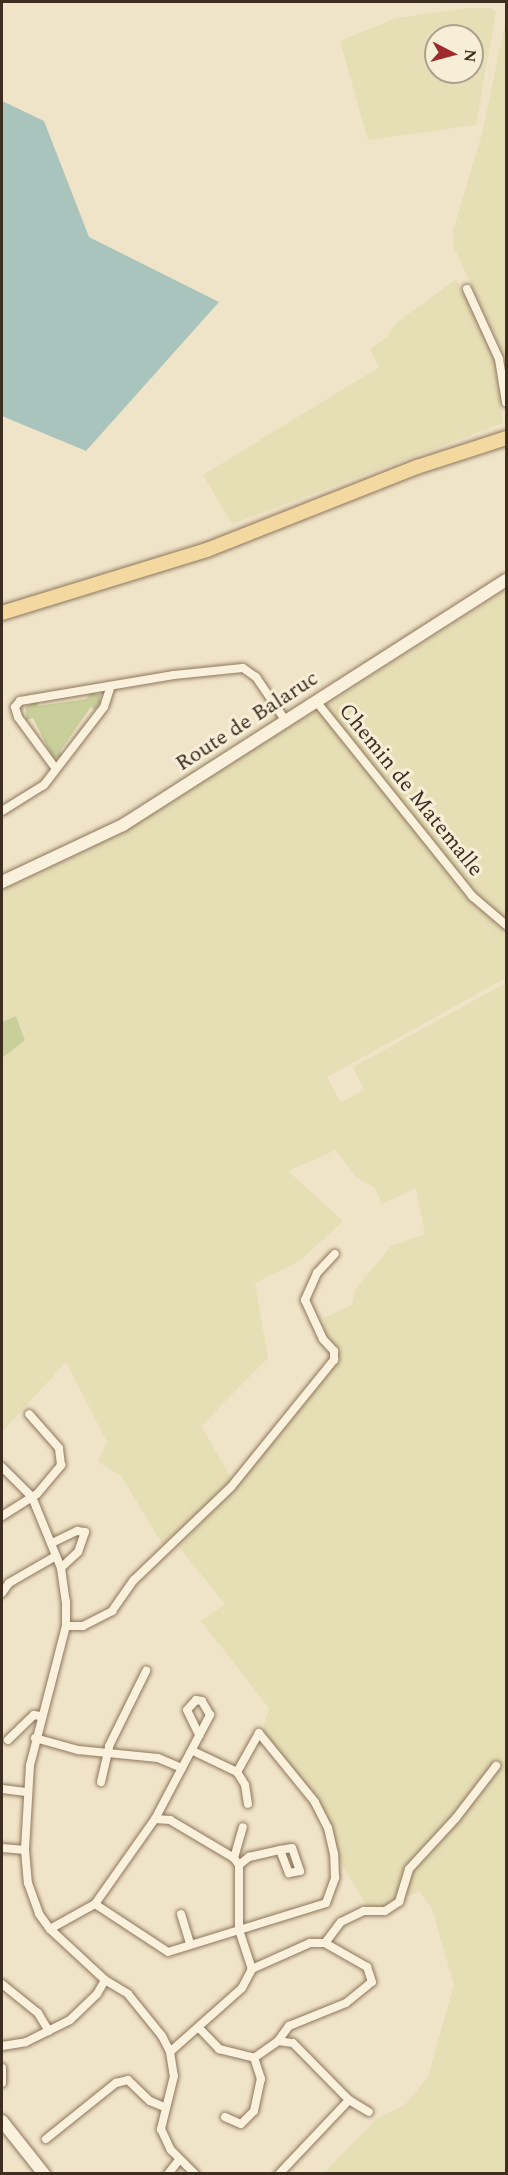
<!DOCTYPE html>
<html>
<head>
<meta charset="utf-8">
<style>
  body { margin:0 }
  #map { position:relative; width:508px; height:2175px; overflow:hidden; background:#f0e4c8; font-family:Spectral,serif }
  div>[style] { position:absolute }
  .farmland>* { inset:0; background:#e6deb5 }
  .green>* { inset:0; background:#c9cf9b }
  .water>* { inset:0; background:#a9c4bc }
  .roads { filter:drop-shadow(0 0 2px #8d765c) drop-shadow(0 0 2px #8d765c) }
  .street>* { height:8px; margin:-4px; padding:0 4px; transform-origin:4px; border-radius:4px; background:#faf1dc }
  .secondary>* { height:12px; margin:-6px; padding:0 6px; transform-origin:6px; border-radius:6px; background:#faf1dc }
  .primary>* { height:14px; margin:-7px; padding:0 7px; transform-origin:7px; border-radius:7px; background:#f3d9a0 }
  span { translate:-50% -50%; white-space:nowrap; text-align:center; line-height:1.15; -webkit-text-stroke:6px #f7eed8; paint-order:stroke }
  .street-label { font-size:22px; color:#3d2e20 }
  .frame { position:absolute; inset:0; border:3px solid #3d2e20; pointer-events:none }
  .north { position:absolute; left:424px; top:24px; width:60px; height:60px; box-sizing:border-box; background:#f7eed8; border:2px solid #ada18e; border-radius:50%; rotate:96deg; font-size:16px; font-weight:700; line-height:24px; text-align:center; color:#3d2e20 }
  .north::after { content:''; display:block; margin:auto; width:21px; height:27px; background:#9e2a2b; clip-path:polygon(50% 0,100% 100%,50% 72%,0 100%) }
</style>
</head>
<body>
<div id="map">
  <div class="farmland">
    <div style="clip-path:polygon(evenodd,469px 8px,491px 8px,496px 12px,476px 125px,368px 140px,340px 41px,396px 18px,469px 8px,436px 36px,472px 36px,472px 72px,436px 72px,436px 36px)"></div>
    <div style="clip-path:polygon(506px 19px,506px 371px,503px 352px,454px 248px,453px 231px,483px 130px)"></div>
    <div style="clip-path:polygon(456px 279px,494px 355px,503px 423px,232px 524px,203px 475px,379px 367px,370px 349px,387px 337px,396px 323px)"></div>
    <div style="clip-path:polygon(506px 590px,506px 921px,475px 893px,324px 706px)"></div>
    <div style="clip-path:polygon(evenodd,318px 709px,440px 856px,506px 928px,506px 978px,327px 1077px,341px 1103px,364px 1090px,353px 1067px,506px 983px,506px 2173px,324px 2173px,377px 2118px,405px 2105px,428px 2076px,454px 1985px,432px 1909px,419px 1891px,372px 1914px,336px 1855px,320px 1803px,262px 1733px,269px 1708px,201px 1621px,225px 1604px,179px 1547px,232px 1490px,232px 1480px,164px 1547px,121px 1476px,98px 1462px,107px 1442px,66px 1362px,2px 1432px,2px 1058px,25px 1039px,16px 1016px,2px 1022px,2px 891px,124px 832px,318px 709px,336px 1150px,357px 1178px,375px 1188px,382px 1204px,416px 1188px,425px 1234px,391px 1246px,355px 1290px,352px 1305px,324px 1318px,326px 1341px,338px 1349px,232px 1479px,201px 1426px,268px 1358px,255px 1283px,300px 1261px,343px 1221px,288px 1171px,336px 1150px)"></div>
  </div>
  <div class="green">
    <div style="clip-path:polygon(91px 692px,100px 695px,100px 703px,95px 710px,91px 707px,60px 751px,63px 756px,53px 758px,33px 718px,26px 720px,26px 707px,37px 700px,38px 706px,86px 699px)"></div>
    <div style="clip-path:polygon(16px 1016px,25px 1040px,2px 1058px,2px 1022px)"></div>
  </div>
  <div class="water">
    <div style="clip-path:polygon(2px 101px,44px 121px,89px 237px,219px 302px,86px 451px,2px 416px)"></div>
  </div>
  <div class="roads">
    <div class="street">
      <div style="left:467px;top:289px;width:77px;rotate:65.4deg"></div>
      <div style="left:499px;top:359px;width:44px;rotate:80.8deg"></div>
      <div style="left:316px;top:701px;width:250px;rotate:51.3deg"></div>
      <div style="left:472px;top:896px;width:45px;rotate:40.5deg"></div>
      <div style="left:56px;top:769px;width:64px;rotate:-126.2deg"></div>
      <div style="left:18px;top:717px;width:10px;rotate:-107deg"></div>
      <div style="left:15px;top:707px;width:8px;rotate:-50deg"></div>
      <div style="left:20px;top:701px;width:156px;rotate:-9.6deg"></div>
      <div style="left:174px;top:675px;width:69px;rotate:-5.8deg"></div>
      <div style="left:243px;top:668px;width:16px;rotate:35deg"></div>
      <div style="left:256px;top:677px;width:52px;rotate:56deg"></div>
      <div style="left:2px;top:811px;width:49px;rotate:-31.8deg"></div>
      <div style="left:44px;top:785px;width:98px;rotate:-52.4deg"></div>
      <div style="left:104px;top:707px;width:22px;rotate:-72deg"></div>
      <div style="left:2px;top:1467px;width:42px;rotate:45deg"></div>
      <div style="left:32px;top:1497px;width:77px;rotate:67.8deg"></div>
      <div style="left:61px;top:1568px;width:34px;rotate:82deg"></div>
      <div style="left:66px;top:1602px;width:24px;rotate:90deg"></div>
      <div style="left:66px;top:1626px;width:144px;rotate:104.5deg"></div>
      <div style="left:30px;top:1765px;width:85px;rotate:93.4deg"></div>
      <div style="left:25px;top:1850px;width:33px;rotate:85deg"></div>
      <div style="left:28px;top:1883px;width:33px;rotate:70deg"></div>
      <div style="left:39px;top:1914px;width:19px;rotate:54deg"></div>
      <div style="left:50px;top:1929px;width:75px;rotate:42.8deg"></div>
      <div style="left:105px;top:1980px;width:27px;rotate:31deg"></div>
      <div style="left:128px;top:1994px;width:54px;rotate:51deg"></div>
      <div style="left:162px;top:2036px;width:18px;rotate:63deg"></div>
      <div style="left:170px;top:2052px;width:24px;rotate:81deg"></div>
      <div style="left:174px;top:2076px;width:55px;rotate:103.8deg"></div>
      <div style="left:161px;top:2129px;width:23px;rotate:65deg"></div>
      <div style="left:171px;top:2150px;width:34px;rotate:45deg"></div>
      <div style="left:2px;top:1516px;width:41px;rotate:-32.2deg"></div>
      <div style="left:37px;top:1494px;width:38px;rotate:-50deg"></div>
      <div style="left:61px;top:1465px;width:17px;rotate:-97deg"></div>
      <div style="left:59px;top:1448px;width:45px;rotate:-131.4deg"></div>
      <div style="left:52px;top:1543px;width:28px;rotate:-26deg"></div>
      <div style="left:77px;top:1531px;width:8px;rotate:7deg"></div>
      <div style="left:85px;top:1532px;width:21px;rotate:109deg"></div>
      <div style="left:78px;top:1552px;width:23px;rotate:137deg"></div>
      <div style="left:2px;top:1593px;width:12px;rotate:-55deg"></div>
      <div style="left:9px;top:1583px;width:54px;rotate:-29.9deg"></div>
      <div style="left:66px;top:1626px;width:17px"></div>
      <div style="left:83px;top:1626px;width:33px;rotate:-27deg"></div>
      <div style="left:112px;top:1611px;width:38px;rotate:-55deg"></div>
      <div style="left:134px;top:1580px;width:134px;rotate:-43.8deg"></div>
      <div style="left:231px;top:1487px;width:164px;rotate:-51deg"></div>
      <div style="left:334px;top:1360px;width:9px;rotate:-90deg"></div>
      <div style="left:334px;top:1351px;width:16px;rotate:-133deg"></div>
      <div style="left:323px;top:1339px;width:43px;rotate:-114.8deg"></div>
      <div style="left:305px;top:1300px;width:30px;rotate:-66deg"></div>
      <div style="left:317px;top:1273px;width:26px;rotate:-47deg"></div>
      <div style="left:35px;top:1738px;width:45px;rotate:15.6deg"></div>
      <div style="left:78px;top:1750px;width:80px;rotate:5.7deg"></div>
      <div style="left:158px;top:1758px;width:26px;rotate:23deg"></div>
      <div style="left:8px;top:1740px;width:36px;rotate:-44deg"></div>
      <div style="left:34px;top:1715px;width:6px;rotate:9deg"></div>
      <div style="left:193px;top:1751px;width:49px;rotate:25.5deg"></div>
      <div style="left:237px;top:1772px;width:15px;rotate:58deg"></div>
      <div style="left:245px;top:1785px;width:19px;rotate:81deg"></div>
      <div style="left:101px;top:1782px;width:37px;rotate:-77deg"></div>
      <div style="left:109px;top:1746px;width:84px;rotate:-63.7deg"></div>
      <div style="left:2px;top:1789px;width:26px;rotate:7deg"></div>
      <div style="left:155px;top:1819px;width:15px;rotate:4deg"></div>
      <div style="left:170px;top:1820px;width:74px;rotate:30.7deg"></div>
      <div style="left:234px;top:1858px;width:9px;rotate:54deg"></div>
      <div style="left:239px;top:1865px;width:65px;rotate:90deg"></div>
      <div style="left:239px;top:1930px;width:41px;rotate:71.6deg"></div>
      <div style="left:252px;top:1969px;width:21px;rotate:118deg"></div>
      <div style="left:242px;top:1988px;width:96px;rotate:138.4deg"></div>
      <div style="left:2px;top:1848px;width:23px;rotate:5deg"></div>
      <div style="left:234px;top:1858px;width:32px;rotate:-74deg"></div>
      <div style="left:239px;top:1865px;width:13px;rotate:-39deg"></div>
      <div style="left:249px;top:1857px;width:32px;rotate:-13deg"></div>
      <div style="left:280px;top:1850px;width:25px;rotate:69deg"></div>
      <div style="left:289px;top:1873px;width:11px;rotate:-10deg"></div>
      <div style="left:300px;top:1871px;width:24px;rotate:-109deg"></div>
      <div style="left:292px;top:1848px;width:12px;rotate:171deg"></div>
      <div style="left:95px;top:1904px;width:87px;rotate:33.3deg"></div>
      <div style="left:168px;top:1952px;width:165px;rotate:-17.2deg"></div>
      <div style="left:326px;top:1903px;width:27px;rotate:-70deg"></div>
      <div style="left:335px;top:1878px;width:24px;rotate:-92deg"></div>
      <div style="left:334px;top:1854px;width:27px;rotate:-103deg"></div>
      <div style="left:328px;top:1828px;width:29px;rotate:-117deg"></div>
      <div style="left:315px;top:1802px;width:89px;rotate:-129.1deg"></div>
      <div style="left:259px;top:1733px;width:45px;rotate:119.4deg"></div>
      <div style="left:181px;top:1914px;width:31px;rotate:73deg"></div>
      <div style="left:50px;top:1929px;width:51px;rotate:-29.1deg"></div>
      <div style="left:95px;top:1904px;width:104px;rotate:-54.8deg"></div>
      <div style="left:155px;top:1819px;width:118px;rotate:-62.1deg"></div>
      <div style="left:210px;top:1715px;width:16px;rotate:-120deg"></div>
      <div style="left:202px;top:1701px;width:6px;rotate:-171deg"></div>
      <div style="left:196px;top:1700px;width:13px;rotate:132deg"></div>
      <div style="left:187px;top:1710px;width:28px;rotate:64deg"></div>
      <div style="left:325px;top:1943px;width:26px;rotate:-53deg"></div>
      <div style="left:341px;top:1922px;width:25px;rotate:-26deg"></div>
      <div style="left:364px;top:1911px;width:21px"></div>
      <div style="left:385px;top:1911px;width:17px;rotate:-33deg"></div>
      <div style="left:399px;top:1902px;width:34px;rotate:-73deg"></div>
      <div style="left:409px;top:1869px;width:69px;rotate:-47.3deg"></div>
      <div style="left:456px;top:1818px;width:66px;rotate:-52.4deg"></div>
      <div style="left:2px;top:1984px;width:46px;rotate:38.9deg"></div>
      <div style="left:38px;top:2013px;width:21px;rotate:59deg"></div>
      <div style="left:200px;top:2029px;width:28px;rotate:46deg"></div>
      <div style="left:219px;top:2049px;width:36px;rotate:14deg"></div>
      <div style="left:254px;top:2058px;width:29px;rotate:-35deg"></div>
      <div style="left:278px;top:2041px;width:19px;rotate:-54deg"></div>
      <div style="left:289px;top:2026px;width:61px;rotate:-22deg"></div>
      <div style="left:346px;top:2003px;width:33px;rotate:-39deg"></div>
      <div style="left:372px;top:1982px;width:16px;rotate:-108deg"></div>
      <div style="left:367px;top:1967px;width:48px;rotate:-150.3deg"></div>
      <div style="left:325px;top:1943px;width:15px;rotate:180deg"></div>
      <div style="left:310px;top:1943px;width:64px;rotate:155.9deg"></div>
      <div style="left:278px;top:2041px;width:15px;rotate:8deg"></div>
      <div style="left:293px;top:2043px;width:80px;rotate:45.5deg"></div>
      <div style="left:349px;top:2100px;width:23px;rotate:31deg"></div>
      <div style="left:2px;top:2046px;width:24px;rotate:-9deg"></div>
      <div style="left:26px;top:2042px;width:49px;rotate:-26.6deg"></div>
      <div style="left:70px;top:2020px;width:37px;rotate:-44deg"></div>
      <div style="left:97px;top:1994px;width:16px;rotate:-60deg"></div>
      <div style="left:2px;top:2068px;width:15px;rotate:90deg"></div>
      <div style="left:225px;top:2117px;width:17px;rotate:24deg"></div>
      <div style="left:241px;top:2124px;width:18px;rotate:-45deg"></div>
      <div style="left:254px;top:2111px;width:33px;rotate:-78deg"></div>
      <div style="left:261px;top:2079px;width:22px;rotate:-108deg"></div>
      <div style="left:46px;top:2139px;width:90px;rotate:-38.7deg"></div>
      <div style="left:116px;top:2083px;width:12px;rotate:-14deg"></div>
      <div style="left:128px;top:2080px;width:30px;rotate:44deg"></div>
      <div style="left:150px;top:2101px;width:15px;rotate:23deg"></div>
      <div style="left:168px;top:2174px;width:18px;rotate:-52deg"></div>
      <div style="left:279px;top:2174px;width:102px;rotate:-46.6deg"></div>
    </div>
    <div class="secondary">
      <div style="left:2px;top:882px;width:134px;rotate:-25.2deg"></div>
      <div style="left:123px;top:825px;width:455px;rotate:-32.6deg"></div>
      <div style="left:2px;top:2121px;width:68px;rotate:51.6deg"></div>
    </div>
    <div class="primary">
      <div style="left:2px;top:613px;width:214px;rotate:-17.1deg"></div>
      <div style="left:207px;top:550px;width:226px;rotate:-21.6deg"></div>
      <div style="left:417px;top:467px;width:94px;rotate:-18deg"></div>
    </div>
  </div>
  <div class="street-label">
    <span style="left:247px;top:721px;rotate:-33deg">Route de Balaruc</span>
    <span style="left:411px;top:790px;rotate:51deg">Chemin de Matemalle</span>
  </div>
  <div class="frame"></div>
  <div class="north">N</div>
</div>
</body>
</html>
